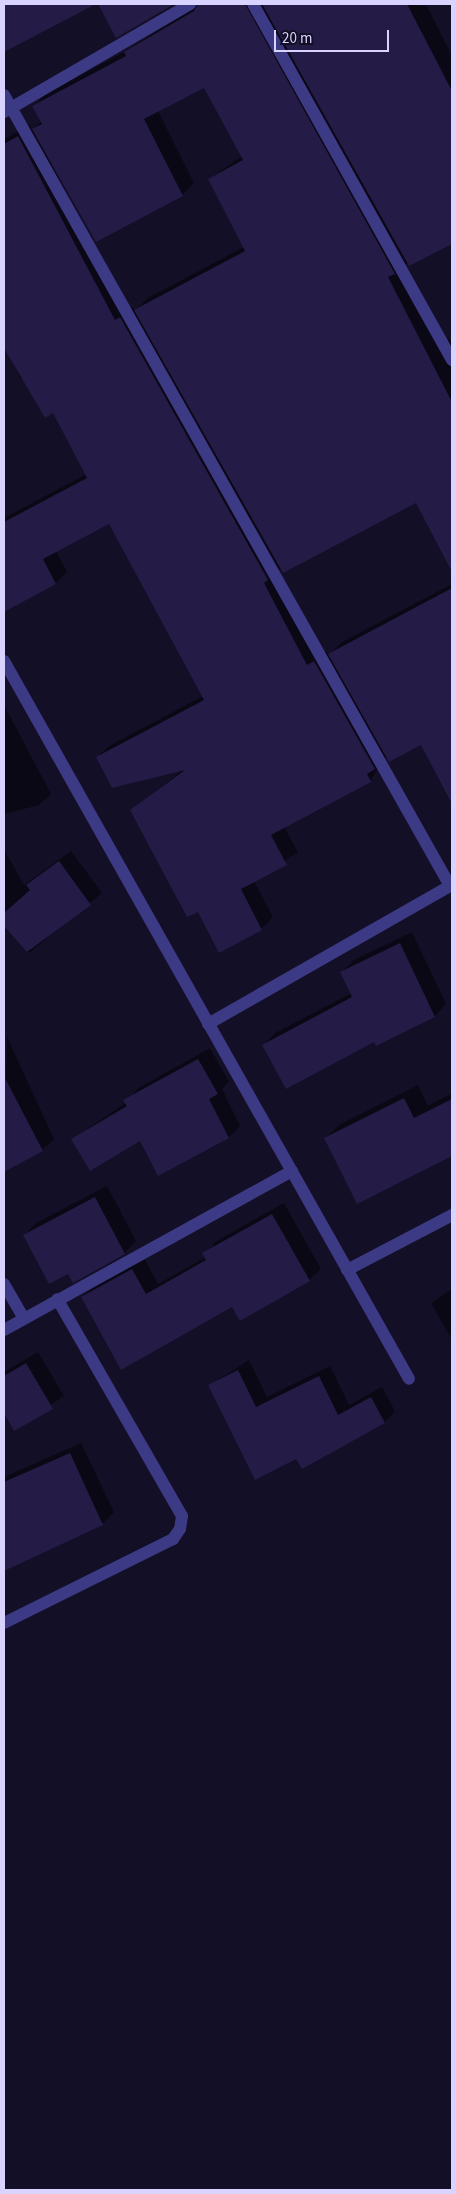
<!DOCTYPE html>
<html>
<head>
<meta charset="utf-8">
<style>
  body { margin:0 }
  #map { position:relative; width:456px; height:2194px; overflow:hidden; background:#130f26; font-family:"Source Sans 3",sans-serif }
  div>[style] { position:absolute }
  .shadow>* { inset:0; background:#0007 }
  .building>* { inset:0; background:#241b47 }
  .street>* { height:12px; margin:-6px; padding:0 6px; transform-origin:6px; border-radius:6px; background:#3d3a85 }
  span { translate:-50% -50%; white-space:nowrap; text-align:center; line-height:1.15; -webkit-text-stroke:4px #130f26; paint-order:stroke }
  .frame { position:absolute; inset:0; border:5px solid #d9d4ff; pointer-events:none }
  .scale { position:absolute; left:274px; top:30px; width:115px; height:22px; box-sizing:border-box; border:2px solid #d9d4ff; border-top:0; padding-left:6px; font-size:15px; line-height:18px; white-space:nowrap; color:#d9d4ff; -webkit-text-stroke:4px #130f26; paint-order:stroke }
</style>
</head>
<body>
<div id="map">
  <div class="shadow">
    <div style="clip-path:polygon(4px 4px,93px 4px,4px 51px)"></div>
    <div style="clip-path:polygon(99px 4px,172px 4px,116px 36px)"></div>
    <div style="clip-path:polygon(evenodd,200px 4px,426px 4px,452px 56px,452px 242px,400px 267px,441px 343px,449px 339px,452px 343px,452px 569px,416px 501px,275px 572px,319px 654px,326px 651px,329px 655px,342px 642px,452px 584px,452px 801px,422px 743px,387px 755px,370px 781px,284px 827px,298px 852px,254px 881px,273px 917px,261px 929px,198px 910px,132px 810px,184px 769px,97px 757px,109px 746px,203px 696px,110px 523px,56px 551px,67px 572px,56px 583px,11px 607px,4px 593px,4px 518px,87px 474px,54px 412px,25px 377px,21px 379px,4px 344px,4px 139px,30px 125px,32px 130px,42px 121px,34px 106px,46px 94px,126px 51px,200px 4px,204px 86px,242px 156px,209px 179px,244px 247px,148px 298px,135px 311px,132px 307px,127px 309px,41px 145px,182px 195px,194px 183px,158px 111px,204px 86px)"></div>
    <div style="clip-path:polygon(4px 705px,51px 794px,39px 805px,4px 814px)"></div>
    <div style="clip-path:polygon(4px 849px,24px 885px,71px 851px,102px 893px,29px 953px,4px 924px)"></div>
    <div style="clip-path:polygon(412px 932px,446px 1004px,435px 1016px,376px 1044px,374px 1040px,264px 1045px,275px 1033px,352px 993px,342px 972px,354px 960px)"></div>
    <div style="clip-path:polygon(7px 1037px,54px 1139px,42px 1150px,4px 1171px)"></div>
    <div style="clip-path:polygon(210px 1048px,229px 1082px,222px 1089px,240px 1126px,229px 1137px,158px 1174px,140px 1139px,72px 1139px,126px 1103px,137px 1089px)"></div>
    <div style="clip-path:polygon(418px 1085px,428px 1106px,452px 1093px,452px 1138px,326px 1138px,339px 1125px)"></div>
    <div style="clip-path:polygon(107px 1186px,136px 1241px,124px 1253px,69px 1272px,25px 1235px,36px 1223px)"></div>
    <div style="clip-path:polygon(284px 1203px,321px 1269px,309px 1280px,233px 1305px,83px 1297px,95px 1285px,144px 1258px,158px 1284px,206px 1257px,215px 1242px)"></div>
    <div style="clip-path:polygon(452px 1289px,452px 1337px,451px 1338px,431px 1303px)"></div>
    <div style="clip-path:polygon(38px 1352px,64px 1396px,15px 1429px,4px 1410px,4px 1372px)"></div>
    <div style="clip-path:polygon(249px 1360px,267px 1397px,330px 1366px,349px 1405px,382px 1387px,395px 1411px,385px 1422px,302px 1467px,297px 1458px,210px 1385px)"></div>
    <div style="clip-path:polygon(81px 1443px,114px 1512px,102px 1524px,4px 1569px,4px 1477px)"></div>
  </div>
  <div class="building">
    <div style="clip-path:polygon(4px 4px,96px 4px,4px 52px)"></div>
    <div style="clip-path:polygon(98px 4px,174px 4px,116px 38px)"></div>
    <div style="clip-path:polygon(198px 4px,245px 4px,395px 274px,388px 277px,452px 402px,452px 572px,416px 503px,283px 573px,134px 310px,245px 251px,208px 179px,243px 160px,204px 88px,144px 119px,183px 196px,96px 242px,32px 129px,42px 124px,32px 106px,126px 56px,124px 52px,194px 11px)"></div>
    <div style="clip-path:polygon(262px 4px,407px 4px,452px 91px,452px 244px,409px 266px)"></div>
    <div style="clip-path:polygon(18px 136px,115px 320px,120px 317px,268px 580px,264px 583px,307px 665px,314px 661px,375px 769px,367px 774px,371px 782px,271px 835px,287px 865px,241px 889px,262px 930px,219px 953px,198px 912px,187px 917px,130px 810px,185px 770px,112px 788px,96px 757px,204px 700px,109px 524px,43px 559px,56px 584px,4px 612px,4px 522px,87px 478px,53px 413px,45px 418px,4px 348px,4px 144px)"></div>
    <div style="clip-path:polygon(452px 588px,452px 804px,421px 745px,389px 762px,328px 654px)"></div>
    <div style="clip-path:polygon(59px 861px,91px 905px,27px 952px,4px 926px,4px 913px,30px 890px,26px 885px)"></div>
    <div style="clip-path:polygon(400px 943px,435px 1017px,376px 1046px,374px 1042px,286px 1089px,262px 1045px,352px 997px,340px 972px)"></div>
    <div style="clip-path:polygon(198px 1059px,218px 1094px,209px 1099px,229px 1138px,158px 1176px,140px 1141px,90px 1171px,71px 1139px,127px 1106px,123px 1100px)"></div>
    <div style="clip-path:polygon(4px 1076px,43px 1151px,4px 1172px)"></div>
    <div style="clip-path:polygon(404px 1098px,414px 1118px,452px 1099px,452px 1156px,357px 1204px,324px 1138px)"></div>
    <div style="clip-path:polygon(95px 1197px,125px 1254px,73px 1283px,68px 1274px,49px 1284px,23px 1235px)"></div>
    <div style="clip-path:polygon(272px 1214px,310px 1281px,240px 1321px,232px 1307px,121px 1370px,81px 1297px,132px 1269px,146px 1294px,206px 1260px,202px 1253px)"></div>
    <div style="clip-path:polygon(26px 1363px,53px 1409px,14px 1431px,4px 1413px,4px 1376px)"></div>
    <div style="clip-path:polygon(238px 1370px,256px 1407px,319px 1376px,338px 1415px,371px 1397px,385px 1423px,302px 1469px,296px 1459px,255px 1480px,208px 1385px)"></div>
    <div style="clip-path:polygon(70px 1453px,103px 1525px,4px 1571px,4px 1482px)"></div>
  </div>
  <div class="street">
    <div style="left:253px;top:4px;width:408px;rotate:60.8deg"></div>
    <div style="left:4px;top:95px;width:908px;rotate:60.58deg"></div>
    <div style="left:4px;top:112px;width:215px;rotate:-30.1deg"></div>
    <div style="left:4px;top:661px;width:824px;rotate:60.57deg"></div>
    <div style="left:208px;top:1024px;width:281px;rotate:-29.7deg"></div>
    <div style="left:347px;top:1270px;width:119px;rotate:-27.6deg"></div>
    <div style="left:4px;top:1284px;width:39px;rotate:60deg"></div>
    <div style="left:4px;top:1330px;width:329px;rotate:-28.9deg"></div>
    <div style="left:4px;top:1623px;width:189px;rotate:-26.4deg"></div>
    <div style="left:173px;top:1539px;width:12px;rotate:-55deg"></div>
    <div style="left:180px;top:1529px;width:13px;rotate:-81deg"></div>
    <div style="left:182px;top:1516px;width:250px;rotate:-119.9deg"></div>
  </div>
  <div class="frame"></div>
  <div class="scale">20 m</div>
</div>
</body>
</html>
